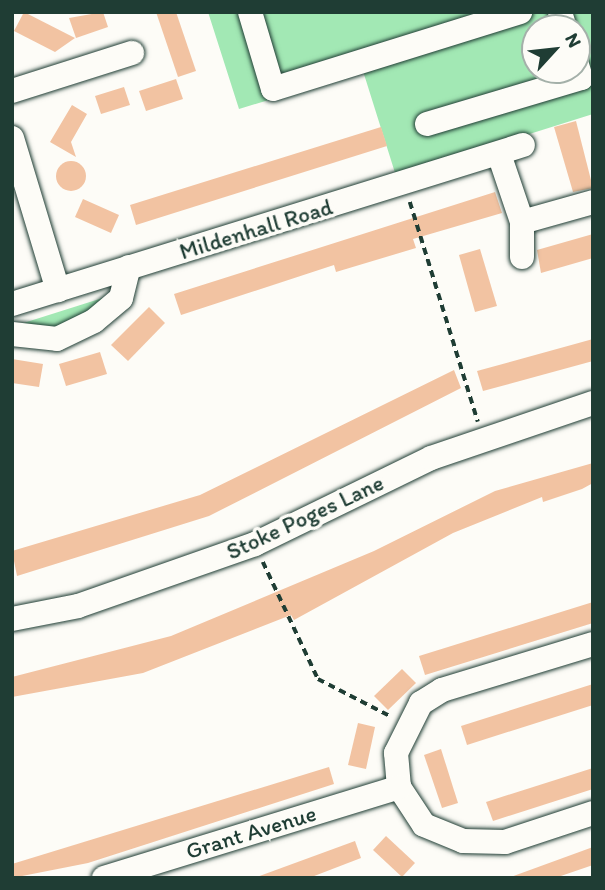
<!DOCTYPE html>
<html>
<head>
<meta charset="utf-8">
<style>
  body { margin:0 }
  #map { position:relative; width:605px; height:890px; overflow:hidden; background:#fdfcf7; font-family:Itim,sans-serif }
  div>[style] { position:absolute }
  .green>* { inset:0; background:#a2e8b4 }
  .building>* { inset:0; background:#f2c3a2 }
  .round { border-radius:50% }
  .path>* { height:3.5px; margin-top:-1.75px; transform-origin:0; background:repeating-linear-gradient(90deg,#1f3d34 0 7px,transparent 0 12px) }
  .roads { filter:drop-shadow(0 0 2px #1f3d34) drop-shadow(0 0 2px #1f3d34) }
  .minor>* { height:24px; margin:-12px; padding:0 12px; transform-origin:12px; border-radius:12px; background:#fdfcf7 }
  span { translate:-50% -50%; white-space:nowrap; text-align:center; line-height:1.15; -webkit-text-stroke:7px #fdfcf7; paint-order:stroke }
  .street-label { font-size:23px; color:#1f3d34 }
  .frame { position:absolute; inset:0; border:14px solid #1f3d34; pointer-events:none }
  .north { position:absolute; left:521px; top:14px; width:70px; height:70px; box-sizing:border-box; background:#fdfcf7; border:2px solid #a4b0a9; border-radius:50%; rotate:63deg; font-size:19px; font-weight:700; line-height:28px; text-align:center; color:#1f3d34 }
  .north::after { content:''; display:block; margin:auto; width:24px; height:32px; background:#1f3d34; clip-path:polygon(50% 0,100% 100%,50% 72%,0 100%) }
</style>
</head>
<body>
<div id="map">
  <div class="green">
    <div style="clip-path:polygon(evenodd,208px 12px,593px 12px,593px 114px,396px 176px,363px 71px,239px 109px,208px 12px,535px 28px,577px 28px,577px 70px,535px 70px,535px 28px)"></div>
    <div style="clip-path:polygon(112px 295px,64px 333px,14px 326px)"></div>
  </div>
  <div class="building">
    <div style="clip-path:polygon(24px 12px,75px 38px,55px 52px,14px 31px)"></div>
    <div style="clip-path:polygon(103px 12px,108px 27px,76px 38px,69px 18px)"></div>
    <div style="clip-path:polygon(156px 12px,176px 12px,196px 71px,178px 77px)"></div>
    <div style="clip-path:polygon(176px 79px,183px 99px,146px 111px,139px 91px)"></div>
    <div style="clip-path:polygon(124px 87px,130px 105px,101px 114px,95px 96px)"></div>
    <div style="clip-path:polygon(72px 105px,87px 114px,71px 142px,76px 157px,50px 142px)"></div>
    <div style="clip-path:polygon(576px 121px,593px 188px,573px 192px,554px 127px)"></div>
    <div style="clip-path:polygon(381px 127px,387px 146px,136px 225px,130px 205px)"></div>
    <div class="round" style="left:56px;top:161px;width:30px;height:30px"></div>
    <div style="clip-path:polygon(495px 192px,502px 213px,413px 239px,416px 248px,336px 272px,334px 265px,181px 315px,174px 294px)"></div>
    <div style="clip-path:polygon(83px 199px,119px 215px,111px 233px,75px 217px)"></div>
    <div style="clip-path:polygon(593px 234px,593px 258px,541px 273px,537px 250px)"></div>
    <div style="clip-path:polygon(480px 249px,497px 306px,475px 312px,459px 255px)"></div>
    <div style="clip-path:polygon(149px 307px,165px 323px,128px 361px,111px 345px)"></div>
    <div style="clip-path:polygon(593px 339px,593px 361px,483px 391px,477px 371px)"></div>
    <div style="clip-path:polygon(100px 352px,107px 374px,66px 386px,59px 364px)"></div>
    <div style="clip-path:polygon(12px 359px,43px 364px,39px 387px,12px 383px)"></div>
    <div style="clip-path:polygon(454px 370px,461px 388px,209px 516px,17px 576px,12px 551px,200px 495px)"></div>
    <div style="clip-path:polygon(593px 463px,593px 483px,582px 489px,543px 502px,542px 497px,453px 533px,294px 620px,291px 615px,143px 673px,12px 697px,12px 677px,171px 636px,374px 551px,495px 491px)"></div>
    <div style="clip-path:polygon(593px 602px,593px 623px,425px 675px,419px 656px)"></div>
    <div style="clip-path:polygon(402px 669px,416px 683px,388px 710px,374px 696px)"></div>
    <div style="clip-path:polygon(593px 684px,593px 705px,467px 745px,461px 726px)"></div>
    <div style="clip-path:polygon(358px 723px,375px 727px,366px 769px,348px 765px)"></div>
    <div style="clip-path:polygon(441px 749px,458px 803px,442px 808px,424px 755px)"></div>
    <div style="clip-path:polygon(329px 767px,334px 784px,88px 863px,12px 878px,12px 864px)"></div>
    <div style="clip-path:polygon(593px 768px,593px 789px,493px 821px,486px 802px)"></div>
    <div style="clip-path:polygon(386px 836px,415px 863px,402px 877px,373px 850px)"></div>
    <div style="clip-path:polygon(355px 841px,361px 858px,309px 878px,254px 878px)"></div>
    <div style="clip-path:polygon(593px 847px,593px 865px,555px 878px,508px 878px)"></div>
  </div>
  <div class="path">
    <div style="left:410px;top:202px;width:230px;rotate:72.8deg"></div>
    <div style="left:263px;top:562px;width:129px;rotate:64.8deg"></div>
    <div style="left:318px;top:679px;width:83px;rotate:27.2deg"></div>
  </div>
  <div class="roads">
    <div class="minor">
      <div style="left:250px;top:12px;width:80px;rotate:73.4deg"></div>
      <div style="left:273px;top:89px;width:259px;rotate:-17.3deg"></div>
      <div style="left:560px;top:12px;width:17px;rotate:73deg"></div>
      <div style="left:12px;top:91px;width:126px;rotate:-17.6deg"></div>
      <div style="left:427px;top:124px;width:161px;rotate:-16.6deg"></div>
      <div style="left:581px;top:78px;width:14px;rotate:-107deg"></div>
      <div style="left:12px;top:138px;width:159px;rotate:73.2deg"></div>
      <div style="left:499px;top:154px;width:72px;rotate:71.3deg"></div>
      <div style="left:522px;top:257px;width:35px;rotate:-90deg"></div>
      <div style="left:522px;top:222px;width:74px;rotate:-15.7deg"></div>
      <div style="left:12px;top:304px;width:535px;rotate:-17.28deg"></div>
      <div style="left:12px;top:334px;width:45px;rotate:6.3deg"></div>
      <div style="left:57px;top:339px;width:41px;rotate:-25.9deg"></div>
      <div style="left:94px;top:321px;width:35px;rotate:-40deg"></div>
      <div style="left:121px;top:298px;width:32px;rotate:-76deg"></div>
      <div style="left:12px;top:619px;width:67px;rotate:-11.1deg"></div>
      <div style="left:78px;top:606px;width:188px;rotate:-19.3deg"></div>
      <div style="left:255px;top:544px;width:196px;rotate:-26deg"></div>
      <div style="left:431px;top:458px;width:171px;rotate:-18.8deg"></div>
      <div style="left:593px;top:644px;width:158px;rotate:163.1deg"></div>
      <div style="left:442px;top:690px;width:25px;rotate:148deg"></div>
      <div style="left:421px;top:703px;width:56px;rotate:116.6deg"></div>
      <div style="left:396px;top:753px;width:34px;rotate:85deg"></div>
      <div style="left:399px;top:787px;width:45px;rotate:56.7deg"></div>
      <div style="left:424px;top:825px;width:42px;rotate:22.3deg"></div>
      <div style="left:463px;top:841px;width:42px;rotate:1.4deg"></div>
      <div style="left:505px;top:842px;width:93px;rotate:-18.2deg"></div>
      <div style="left:104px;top:878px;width:309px;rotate:-17.1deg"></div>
    </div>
  </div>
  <div class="street-label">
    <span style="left:256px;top:229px;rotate:-17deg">Mildenhall Road</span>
    <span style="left:305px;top:517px;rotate:-25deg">Stoke Poges Lane</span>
    <span style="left:251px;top:832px;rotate:-17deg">Grant Avenue</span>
  </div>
  <div class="frame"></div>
  <div class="north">N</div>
</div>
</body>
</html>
